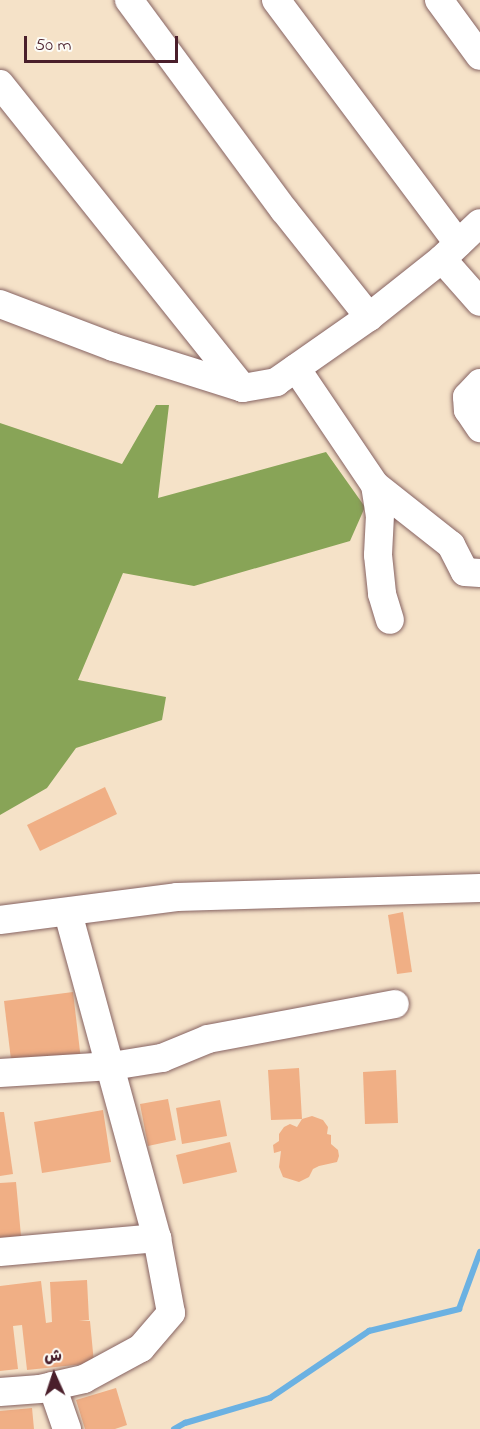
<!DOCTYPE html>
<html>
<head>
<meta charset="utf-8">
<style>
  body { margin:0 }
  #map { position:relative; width:480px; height:1429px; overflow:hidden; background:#f5e2c8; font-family:"Indie Flower","Playpen Sans Arabic",sans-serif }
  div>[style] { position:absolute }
  .forest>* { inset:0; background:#88a457 }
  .stream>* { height:6px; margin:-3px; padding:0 3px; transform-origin:3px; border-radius:3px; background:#6bb1e2 }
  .building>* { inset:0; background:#f0af85 }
  .roads { filter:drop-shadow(0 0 2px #866362) drop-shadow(0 0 2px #866362) }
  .minor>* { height:28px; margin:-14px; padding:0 14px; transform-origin:14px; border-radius:14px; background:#fff }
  span { translate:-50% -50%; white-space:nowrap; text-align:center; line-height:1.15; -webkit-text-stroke:5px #fdfcf7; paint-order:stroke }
  .north { position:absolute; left:24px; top:1345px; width:60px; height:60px; -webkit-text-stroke:4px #fdfcf7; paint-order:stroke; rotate:357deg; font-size:16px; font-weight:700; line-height:24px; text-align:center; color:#4a1f2b }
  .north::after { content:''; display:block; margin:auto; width:21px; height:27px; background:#4a1f2b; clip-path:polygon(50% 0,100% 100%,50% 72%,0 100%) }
  .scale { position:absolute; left:24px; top:36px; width:154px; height:27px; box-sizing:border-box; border:3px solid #4a1f2b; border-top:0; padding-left:8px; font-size:18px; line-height:21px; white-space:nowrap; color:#4a1f2b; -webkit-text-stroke:4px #fdfcf7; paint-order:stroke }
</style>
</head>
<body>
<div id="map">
  <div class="forest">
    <div style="clip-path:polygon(156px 405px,169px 405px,158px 498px,326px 452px,365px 507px,350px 541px,194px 586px,123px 573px,78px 680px,166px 697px,162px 720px,76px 748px,47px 788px,0 815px,0 423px,122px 464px)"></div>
  </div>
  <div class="stream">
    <div style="left:174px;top:1429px;width:13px;rotate:-29deg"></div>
    <div style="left:185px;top:1423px;width:89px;rotate:-16.4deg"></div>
    <div style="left:270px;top:1398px;width:120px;rotate:-34.1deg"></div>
    <div style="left:369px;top:1331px;width:93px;rotate:-13.7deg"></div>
    <div style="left:459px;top:1309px;width:61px;rotate:-69.8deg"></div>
  </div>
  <div class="building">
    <div style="clip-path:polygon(105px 787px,117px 814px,40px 851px,27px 825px)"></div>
    <div style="clip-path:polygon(403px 912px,412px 972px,397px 974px,388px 915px)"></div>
    <div style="clip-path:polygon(73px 992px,81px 1060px,12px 1068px,4px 1001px)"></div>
    <div style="clip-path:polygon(299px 1068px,302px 1119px,312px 1116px,323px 1120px,328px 1127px,327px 1134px,331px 1135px,331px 1144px,338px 1150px,339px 1156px,337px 1162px,319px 1166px,313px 1169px,309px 1177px,299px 1182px,283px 1177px,279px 1167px,281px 1151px,274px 1153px,273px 1145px,279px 1141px,279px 1134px,284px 1127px,290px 1124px,297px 1127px,302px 1119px,271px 1120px,268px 1070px)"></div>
    <div style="clip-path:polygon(396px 1070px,398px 1123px,365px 1124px,363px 1072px)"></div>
    <div style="clip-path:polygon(168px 1099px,176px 1140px,148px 1146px,140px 1104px)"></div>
    <div style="clip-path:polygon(220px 1100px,227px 1136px,182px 1144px,176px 1108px)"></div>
    <div style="clip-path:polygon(103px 1110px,111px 1162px,42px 1173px,34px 1122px)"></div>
    <div style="clip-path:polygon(0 1112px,4px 1112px,13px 1174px,0 1176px)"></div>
    <div style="clip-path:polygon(230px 1142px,237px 1172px,183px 1184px,176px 1155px)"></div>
    <div style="clip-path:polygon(16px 1182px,21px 1236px,0 1238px,0 1183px)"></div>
    <div style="clip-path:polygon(87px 1280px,89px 1320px,79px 1321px,90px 1321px,94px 1363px,27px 1370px,22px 1325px,13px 1326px,18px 1369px,0 1371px,0 1286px,41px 1281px,46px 1323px,52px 1322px,50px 1282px)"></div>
    <div style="clip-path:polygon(116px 1388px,127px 1425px,115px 1429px,85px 1429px,76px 1400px)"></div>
    <div style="clip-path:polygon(32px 1408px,34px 1429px,0 1429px,0 1411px)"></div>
  </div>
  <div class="roads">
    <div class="minor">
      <div style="left:129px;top:0;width:261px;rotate:53.6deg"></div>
      <div style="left:284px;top:210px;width:137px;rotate:51.5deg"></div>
      <div style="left:276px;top:0;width:304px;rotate:53.2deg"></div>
      <div style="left:439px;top:0;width:69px;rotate:53.8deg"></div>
      <div style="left:0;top:84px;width:389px;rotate:51.4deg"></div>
      <div style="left:442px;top:259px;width:57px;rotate:48.5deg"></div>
      <div style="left:0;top:304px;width:121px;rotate:20.8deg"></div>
      <div style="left:113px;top:347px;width:136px;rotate:17.5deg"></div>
      <div style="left:243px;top:388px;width:34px;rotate:-10deg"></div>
      <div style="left:276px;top:382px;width:113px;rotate:-35deg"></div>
      <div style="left:369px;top:317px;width:93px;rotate:-38.5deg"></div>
      <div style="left:442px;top:259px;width:52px;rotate:-43.5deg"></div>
      <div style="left:296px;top:368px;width:141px;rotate:56deg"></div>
      <div style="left:375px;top:485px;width:30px;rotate:81deg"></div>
      <div style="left:380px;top:515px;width:40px;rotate:92.9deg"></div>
      <div style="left:378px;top:555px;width:39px;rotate:84deg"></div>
      <div style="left:382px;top:594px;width:27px;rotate:73deg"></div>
      <div style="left:480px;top:383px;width:19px;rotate:133deg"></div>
      <div style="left:467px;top:397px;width:13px;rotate:86deg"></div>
      <div style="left:468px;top:410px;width:22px;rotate:56deg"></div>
      <div style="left:375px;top:485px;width:97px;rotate:38.3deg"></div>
      <div style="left:451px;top:545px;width:30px;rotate:63deg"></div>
      <div style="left:465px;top:572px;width:15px;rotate:4deg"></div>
      <div style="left:68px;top:913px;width:337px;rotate:74.7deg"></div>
      <div style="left:0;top:920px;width:178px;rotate:-7.4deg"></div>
      <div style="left:177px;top:897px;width:303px;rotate:-1.7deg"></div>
      <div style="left:0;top:1073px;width:112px;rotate:-3.6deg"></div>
      <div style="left:112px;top:1066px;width:51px;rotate:-9.1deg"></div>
      <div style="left:162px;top:1058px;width:50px;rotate:-22.4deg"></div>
      <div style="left:208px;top:1039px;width:190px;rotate:-10.6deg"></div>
      <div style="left:0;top:1252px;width:158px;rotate:-5.1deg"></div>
      <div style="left:157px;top:1238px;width:76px;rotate:79.4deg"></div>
      <div style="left:171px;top:1313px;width:46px;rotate:130.6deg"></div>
      <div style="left:141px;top:1348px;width:65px;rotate:151.5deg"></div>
      <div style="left:84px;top:1379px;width:45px;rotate:167.2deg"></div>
      <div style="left:40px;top:1389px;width:40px;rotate:175.7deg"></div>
      <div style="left:52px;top:1386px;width:46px;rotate:70.8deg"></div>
    </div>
  </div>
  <div class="north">ش</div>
  <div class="scale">50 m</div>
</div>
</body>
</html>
